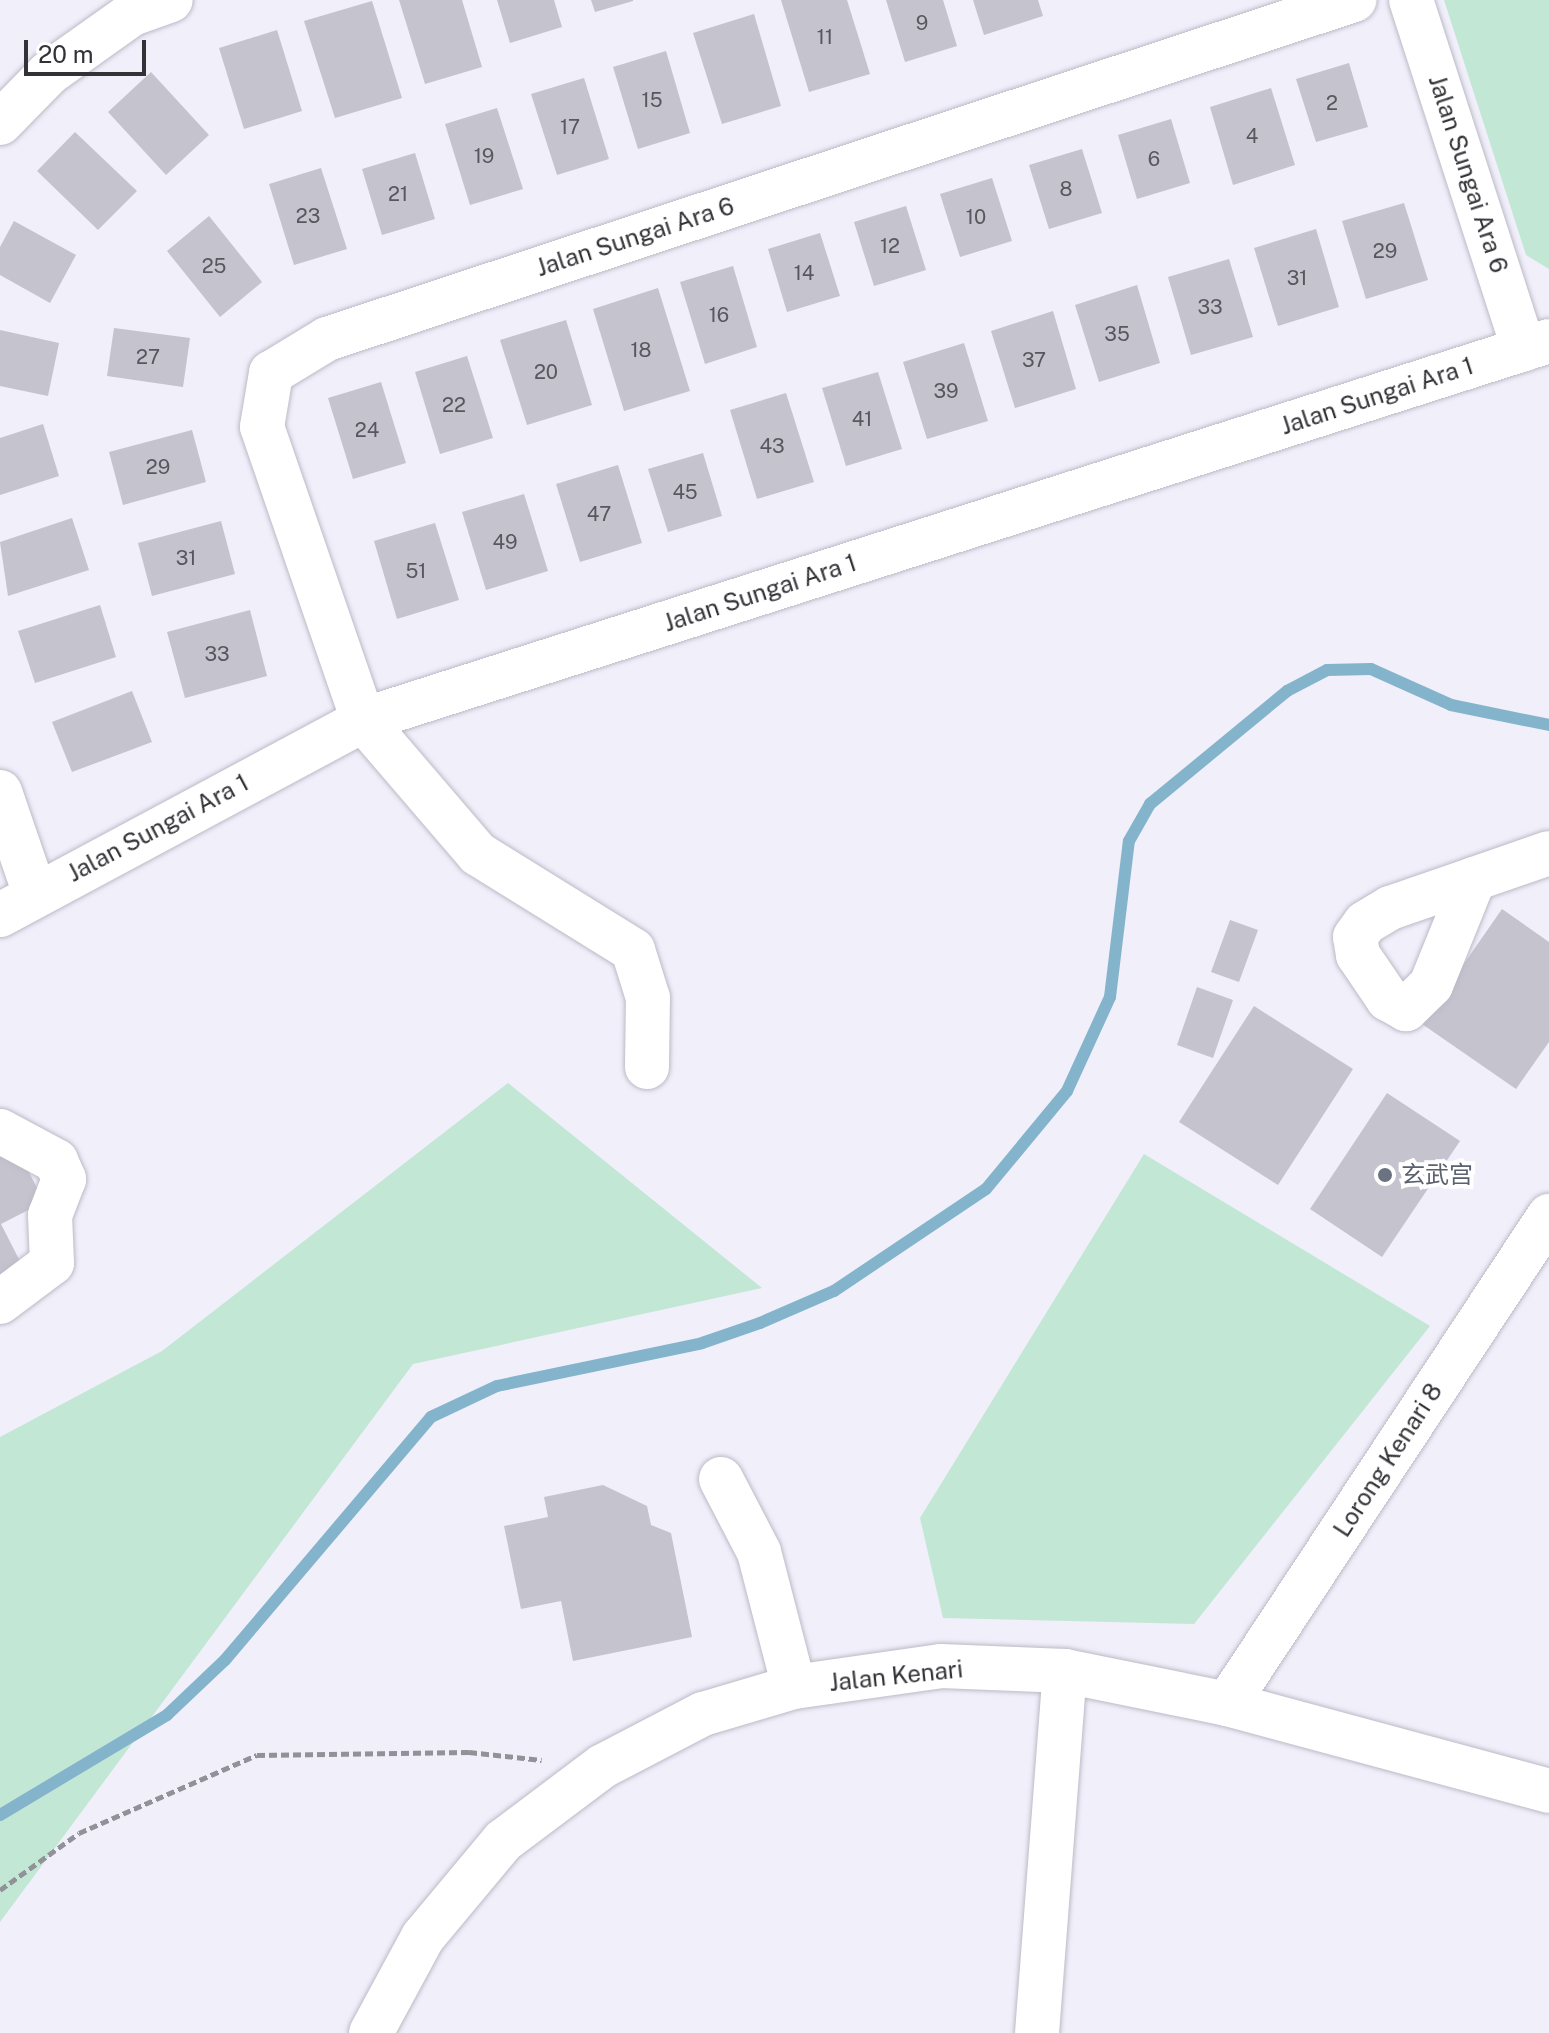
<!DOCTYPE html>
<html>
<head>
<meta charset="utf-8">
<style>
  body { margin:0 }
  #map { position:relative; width:1549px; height:2033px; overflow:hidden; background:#f0effa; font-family:"Public Sans","Noto Sans SC",sans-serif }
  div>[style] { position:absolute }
  .green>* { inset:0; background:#c2e7d4 }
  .stream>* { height:12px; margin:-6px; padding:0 6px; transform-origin:6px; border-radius:6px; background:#84b4cb }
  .building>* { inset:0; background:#c4c3ce }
  .path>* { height:5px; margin-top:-2.5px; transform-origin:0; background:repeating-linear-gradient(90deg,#919198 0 8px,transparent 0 12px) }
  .roads { filter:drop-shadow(0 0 2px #bcbac6) drop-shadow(0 0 2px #bcbac6) }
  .minor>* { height:44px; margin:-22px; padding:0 22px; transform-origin:22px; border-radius:22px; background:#fff }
  .dots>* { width:22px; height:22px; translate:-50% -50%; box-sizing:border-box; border:4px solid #fff; border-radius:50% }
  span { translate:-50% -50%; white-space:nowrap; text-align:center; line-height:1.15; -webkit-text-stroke:8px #fff; paint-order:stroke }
  .number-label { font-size:20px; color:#57575d }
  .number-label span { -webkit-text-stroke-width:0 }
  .street-label { font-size:24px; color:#333337 }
  .worship-label { font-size:24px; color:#5b616d }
  .left { translate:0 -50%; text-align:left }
  .scale { position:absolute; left:24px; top:40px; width:122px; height:36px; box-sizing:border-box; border:4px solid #333337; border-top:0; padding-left:10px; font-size:24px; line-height:28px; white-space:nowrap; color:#333337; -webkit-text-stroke:6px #fff; paint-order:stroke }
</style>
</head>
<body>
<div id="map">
  <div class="green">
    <div style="clip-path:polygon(1444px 0,1549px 0,1549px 269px,1526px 255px)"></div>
    <div style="clip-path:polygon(508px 1083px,762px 1288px,413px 1364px,0 1922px,0 1437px,162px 1351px)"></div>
    <div style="clip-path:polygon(1144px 1154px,1430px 1326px,1194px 1624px,943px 1618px,920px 1518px)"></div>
  </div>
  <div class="stream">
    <div style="left:0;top:1815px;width:195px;rotate:-30.9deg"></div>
    <div style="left:167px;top:1715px;width:80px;rotate:-43.5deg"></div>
    <div style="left:225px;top:1660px;width:319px;rotate:-49.7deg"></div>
    <div style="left:431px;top:1417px;width:73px;rotate:-25.2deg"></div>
    <div style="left:497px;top:1386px;width:209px;rotate:-11.8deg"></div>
    <div style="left:702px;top:1343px;width:61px;rotate:-19deg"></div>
    <div style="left:760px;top:1323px;width:81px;rotate:-23.4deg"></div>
    <div style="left:834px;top:1291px;width:183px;rotate:-33.9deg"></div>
    <div style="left:986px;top:1189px;width:127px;rotate:-50.4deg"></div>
    <div style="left:1067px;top:1091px;width:103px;rotate:-65.4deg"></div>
    <div style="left:1110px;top:997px;width:157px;rotate:-83.1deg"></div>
    <div style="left:1129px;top:841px;width:43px;rotate:-60.4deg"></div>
    <div style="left:1150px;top:804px;width:178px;rotate:-39.5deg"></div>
    <div style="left:1287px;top:691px;width:45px;rotate:-27.7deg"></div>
    <div style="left:1327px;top:670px;width:44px;rotate:-1.3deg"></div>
    <div style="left:1371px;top:669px;width:88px;rotate:24.2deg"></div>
    <div style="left:1451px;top:705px;width:100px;rotate:11.5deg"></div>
  </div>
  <div class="building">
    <div style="clip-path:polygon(399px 0,462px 0,482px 67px,425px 84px)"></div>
    <div style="clip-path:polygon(497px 0,554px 0,562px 27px,510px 43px)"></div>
    <div style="clip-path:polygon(591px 0,633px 0,633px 1px,595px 12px)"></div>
    <div style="clip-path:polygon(781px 0,847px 0,870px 74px,809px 92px)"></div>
    <div style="clip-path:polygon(886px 0,943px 0,957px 46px,905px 62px)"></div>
    <div style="clip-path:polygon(973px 0,1038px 0,1043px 16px,984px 35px)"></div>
    <div style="clip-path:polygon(372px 1px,402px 98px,335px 118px,304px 21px)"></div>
    <div style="clip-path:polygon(754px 14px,781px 106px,722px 124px,693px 33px)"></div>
    <div style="clip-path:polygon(277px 30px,302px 111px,244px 129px,219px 48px)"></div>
    <div style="clip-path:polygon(666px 51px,690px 133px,638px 149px,613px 67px)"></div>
    <div style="clip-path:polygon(1349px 63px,1368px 127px,1316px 142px,1296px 79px)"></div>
    <div style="clip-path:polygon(151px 72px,209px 135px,166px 175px,108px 112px)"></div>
    <div style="clip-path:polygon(584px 78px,609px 159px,557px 175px,531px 94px)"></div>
    <div style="clip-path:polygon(1271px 88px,1295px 165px,1233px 185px,1210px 107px)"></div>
    <div style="clip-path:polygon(497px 108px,523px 189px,470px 205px,445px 124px)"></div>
    <div style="clip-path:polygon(1171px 119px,1190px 183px,1137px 199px,1118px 135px)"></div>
    <div style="clip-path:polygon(75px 132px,137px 191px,98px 230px,37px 171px)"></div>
    <div style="clip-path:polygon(1082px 149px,1102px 213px,1049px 229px,1029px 165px)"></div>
    <div style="clip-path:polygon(415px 153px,435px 219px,382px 235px,362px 169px)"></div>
    <div style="clip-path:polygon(321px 168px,347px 249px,294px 265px,269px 184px)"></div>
    <div style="clip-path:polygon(992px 178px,1012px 241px,960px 257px,940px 194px)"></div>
    <div style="clip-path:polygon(1404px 203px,1428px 280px,1366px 299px,1342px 221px)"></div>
    <div style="clip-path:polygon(906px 206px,926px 270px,874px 286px,854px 222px)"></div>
    <div style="clip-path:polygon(209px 216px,262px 282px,220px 317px,167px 251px)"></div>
    <div style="clip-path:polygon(14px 221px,76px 255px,50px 303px,0 275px,0 247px)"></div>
    <div style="clip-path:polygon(1316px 229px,1339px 307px,1278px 326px,1254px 248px)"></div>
    <div style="clip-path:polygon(820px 233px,840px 296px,787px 312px,768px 249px)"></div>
    <div style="clip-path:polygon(1229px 259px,1253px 337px,1191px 355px,1168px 277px)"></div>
    <div style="clip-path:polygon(733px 266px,757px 347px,705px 364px,680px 282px)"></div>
    <div style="clip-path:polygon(1137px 285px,1160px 363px,1099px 382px,1075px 305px)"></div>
    <div style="clip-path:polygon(658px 288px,690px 391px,624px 411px,593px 309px)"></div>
    <div style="clip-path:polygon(1053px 311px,1076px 389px,1015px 408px,991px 331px)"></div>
    <div style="clip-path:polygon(566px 320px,592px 405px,527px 425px,500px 340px)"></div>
    <div style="clip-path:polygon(114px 328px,190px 338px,183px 387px,107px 376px)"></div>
    <div style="clip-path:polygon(0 330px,59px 343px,48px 396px,0 386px)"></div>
    <div style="clip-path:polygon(964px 343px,988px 421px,927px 439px,903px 362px)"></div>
    <div style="clip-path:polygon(467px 356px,493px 438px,440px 454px,415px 372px)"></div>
    <div style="clip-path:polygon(878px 372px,902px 449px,846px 466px,822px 388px)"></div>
    <div style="clip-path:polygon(381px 382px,406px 463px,353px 479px,328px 398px)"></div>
    <div style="clip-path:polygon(786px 393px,814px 482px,757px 499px,730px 410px)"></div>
    <div style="clip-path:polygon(43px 424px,59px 476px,0 495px,0 438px)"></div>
    <div style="clip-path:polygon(192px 430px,206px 482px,123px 505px,109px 452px)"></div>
    <div style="clip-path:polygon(703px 453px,722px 516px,668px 532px,648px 469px)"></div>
    <div style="clip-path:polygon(618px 465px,642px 543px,580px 562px,556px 484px)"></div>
    <div style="clip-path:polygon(524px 494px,548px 571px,486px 590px,462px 512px)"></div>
    <div style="clip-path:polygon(72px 518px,89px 570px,8px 596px,0 542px)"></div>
    <div style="clip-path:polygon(221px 521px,235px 574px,152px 596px,138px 543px)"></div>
    <div style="clip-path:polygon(435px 523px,459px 600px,397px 619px,374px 541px)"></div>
    <div style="clip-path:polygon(100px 605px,116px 657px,35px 683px,18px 631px)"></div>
    <div style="clip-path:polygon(250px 610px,267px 676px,185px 698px,167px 632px)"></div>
    <div style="clip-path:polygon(132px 691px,152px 742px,72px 772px,52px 722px)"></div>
    <div style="clip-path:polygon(1502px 909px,1549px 942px,1549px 1042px,1516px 1089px,1422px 1024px)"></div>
    <div style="clip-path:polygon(1230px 920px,1258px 930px,1239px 982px,1211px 972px)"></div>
    <div style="clip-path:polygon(1197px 987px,1233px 1000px,1213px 1058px,1177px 1045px)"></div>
    <div style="clip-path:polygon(1254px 1006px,1353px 1069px,1278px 1185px,1179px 1122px)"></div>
    <div style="clip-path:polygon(1387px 1093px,1460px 1141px,1382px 1257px,1310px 1209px)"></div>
    <div style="clip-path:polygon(13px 1140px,44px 1202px,1px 1224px,27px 1275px,0 1288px,0 1146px)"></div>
    <div style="clip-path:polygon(603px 1485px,647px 1506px,651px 1525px,671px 1533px,692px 1637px,573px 1661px,561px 1601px,521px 1609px,504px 1526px,548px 1517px,544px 1497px)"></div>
  </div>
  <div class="path">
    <div style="left:0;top:1890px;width:97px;rotate:-35.8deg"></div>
    <div style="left:79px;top:1833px;width:194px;rotate:-23.7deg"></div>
    <div style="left:257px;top:1755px;width:212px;rotate:-0.8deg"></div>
    <div style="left:469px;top:1752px;width:73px;rotate:6.3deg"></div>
  </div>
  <div class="roads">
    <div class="minor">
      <div style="left:1411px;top:0;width:367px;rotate:72.1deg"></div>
      <div style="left:0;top:123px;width:70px;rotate:-45.6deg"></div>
      <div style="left:49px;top:73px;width:102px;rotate:-35.4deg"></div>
      <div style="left:132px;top:14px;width:41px;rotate:-19.7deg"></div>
      <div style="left:0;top:792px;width:108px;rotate:71.1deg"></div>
      <div style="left:1474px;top:879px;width:114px;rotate:112.1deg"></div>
      <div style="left:1431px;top:985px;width:35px;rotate:136deg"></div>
      <div style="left:1406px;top:1009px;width:21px;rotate:-151deg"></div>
      <div style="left:1388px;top:999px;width:53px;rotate:-124.3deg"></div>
      <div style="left:1358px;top:955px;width:18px;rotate:-99deg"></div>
      <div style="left:1355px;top:937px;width:17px;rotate:-54deg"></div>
      <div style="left:1365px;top:923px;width:29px;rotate:-31deg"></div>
      <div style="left:1390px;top:908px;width:89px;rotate:-19deg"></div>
      <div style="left:1474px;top:879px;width:79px;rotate:-19.1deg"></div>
      <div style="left:0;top:915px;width:412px;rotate:-28.2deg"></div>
      <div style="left:363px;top:720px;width:1245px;rotate:-17.72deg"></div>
      <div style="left:647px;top:1067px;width:69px;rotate:-89.2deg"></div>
      <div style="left:648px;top:998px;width:50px;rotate:-107.4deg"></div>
      <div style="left:633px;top:950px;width:182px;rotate:-148.2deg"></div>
      <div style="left:478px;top:854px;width:177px;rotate:-130.6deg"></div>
      <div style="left:363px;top:720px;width:310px;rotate:-109deg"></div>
      <div style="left:262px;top:427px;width:55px;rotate:-80.5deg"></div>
      <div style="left:271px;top:373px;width:66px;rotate:-31.3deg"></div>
      <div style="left:327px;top:339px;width:1082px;rotate:-18.27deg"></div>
      <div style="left:0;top:1131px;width:64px;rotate:28.2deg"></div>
      <div style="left:56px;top:1161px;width:20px;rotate:66deg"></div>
      <div style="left:64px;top:1179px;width:39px;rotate:111deg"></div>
      <div style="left:50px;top:1215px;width:48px;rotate:87.6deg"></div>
      <div style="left:52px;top:1263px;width:65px;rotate:143.1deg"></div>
      <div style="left:721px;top:1479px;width:82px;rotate:62.5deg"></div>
      <div style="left:759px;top:1552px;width:139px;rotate:75.5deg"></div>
      <div style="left:1227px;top:1704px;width:585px;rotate:-56.58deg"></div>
      <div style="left:371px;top:2033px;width:109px;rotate:-61.6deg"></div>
      <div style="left:423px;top:1937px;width:125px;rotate:-50.2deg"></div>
      <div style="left:503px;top:1841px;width:125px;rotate:-36.9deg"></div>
      <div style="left:603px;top:1766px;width:113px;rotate:-27.5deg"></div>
      <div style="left:703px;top:1714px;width:95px;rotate:-16.5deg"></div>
      <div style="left:794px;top:1687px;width:148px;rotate:-8.1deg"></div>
      <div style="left:941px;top:1666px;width:124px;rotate:2.3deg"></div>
      <div style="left:1065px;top:1671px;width:165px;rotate:11.5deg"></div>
      <div style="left:1227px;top:1704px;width:334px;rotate:15.1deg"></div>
      <div style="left:1037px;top:2033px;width:363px;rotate:-85.6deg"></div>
    </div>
  </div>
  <div class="dots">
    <div style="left:1385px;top:1175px;background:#6b7280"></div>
  </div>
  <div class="number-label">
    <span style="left:922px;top:23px">9</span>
    <span style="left:825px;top:37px">11</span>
    <span style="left:652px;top:100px">15</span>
    <span style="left:1332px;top:103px">2</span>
    <span style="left:570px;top:127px">17</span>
    <span style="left:1252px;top:136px">4</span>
    <span style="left:484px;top:156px">19</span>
    <span style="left:1154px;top:159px">6</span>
    <span style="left:1066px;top:189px">8</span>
    <span style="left:398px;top:194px">21</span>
    <span style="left:308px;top:216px">23</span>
    <span style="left:976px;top:217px">10</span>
    <span style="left:890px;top:246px">12</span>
    <span style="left:1385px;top:251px">29</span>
    <span style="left:214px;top:266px">25</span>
    <span style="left:804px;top:273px">14</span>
    <span style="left:1297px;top:278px">31</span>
    <span style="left:1210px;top:307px">33</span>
    <span style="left:719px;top:315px">16</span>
    <span style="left:1117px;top:334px">35</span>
    <span style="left:641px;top:350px">18</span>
    <span style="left:148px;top:357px">27</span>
    <span style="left:1034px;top:360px">37</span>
    <span style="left:546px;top:372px">20</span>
    <span style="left:946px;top:391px">39</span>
    <span style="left:454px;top:405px">22</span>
    <span style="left:862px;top:419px">41</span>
    <span style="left:367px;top:430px">24</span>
    <span style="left:772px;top:446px">43</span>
    <span style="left:158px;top:467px">29</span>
    <span style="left:685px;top:492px">45</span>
    <span style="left:599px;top:514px">47</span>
    <span style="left:505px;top:542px">49</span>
    <span style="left:186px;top:558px">31</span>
    <span style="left:416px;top:571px">51</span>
    <span style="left:217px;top:654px">33</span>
  </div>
  <div class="street-label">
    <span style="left:1468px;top:174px;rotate:72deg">Jalan Sungai Ara 6</span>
    <span style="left:635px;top:237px;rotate:-18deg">Jalan Sungai Ara 6</span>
    <span style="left:1377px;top:396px;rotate:-18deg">Jalan Sungai Ara 1</span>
    <span style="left:760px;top:593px;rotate:-18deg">Jalan Sungai Ara 1</span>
    <span style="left:158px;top:828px;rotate:-28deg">Jalan Sungai Ara 1</span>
    <span style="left:1388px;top:1460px;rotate:-57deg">Lorong Kenari 8</span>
    <span style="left:896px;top:1676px;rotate:-6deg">Jalan Kenari</span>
  </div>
  <div class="worship-label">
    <span class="left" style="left:1401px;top:1175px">玄武宫</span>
  </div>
  <div class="scale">20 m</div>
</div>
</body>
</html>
